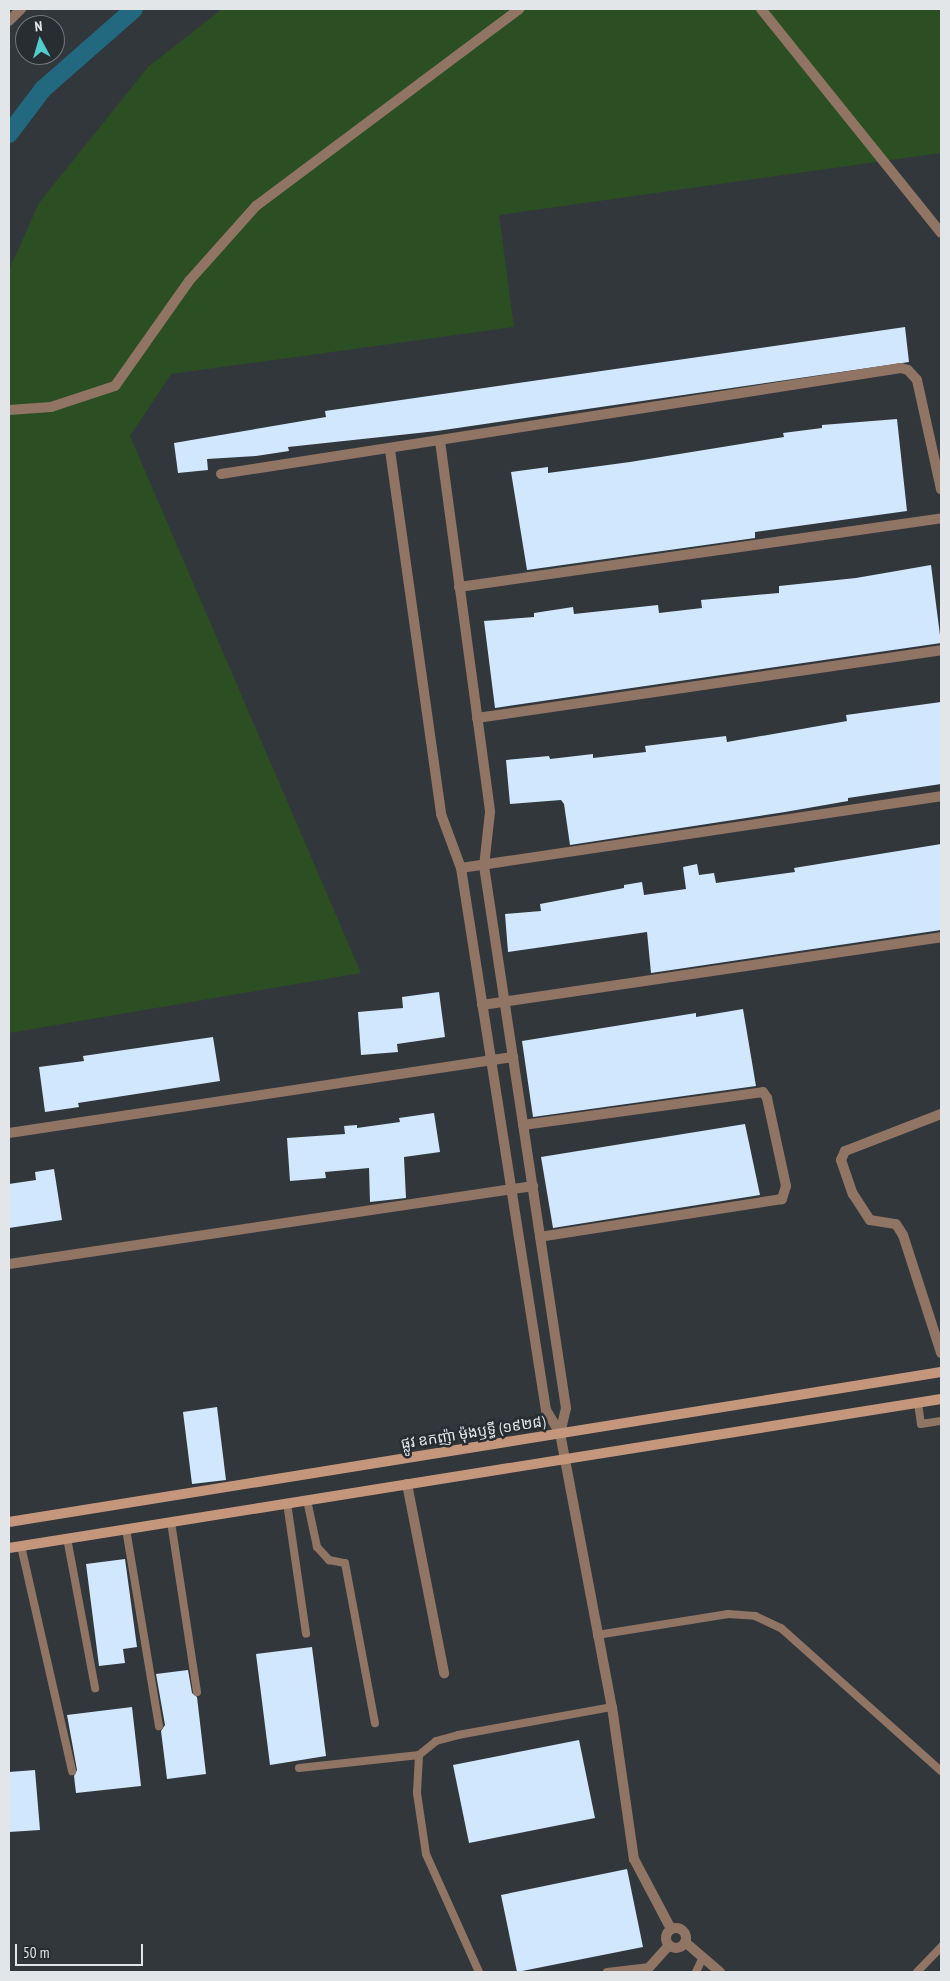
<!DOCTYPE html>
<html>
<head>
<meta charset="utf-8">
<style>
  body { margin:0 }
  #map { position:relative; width:950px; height:1981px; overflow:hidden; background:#32373c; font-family:"PT Sans Narrow","Noto Sans Khmer",sans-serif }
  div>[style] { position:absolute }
  .green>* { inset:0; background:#2c4e23 }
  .canal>* { height:18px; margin:-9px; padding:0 9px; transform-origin:9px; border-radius:9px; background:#22687f }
  .building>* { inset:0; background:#d0e7fd }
  .service>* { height:8px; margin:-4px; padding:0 4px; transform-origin:4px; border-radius:4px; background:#917564 }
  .minor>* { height:10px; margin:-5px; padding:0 5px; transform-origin:5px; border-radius:5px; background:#917564 }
  .minor>.ring { margin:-5px; padding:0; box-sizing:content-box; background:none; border:10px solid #917564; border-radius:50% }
  .secondary>* { height:10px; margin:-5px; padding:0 5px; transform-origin:5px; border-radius:5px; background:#c4977d }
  span { translate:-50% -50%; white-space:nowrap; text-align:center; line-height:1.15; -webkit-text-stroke:5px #282d32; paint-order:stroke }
  .street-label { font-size:15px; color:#e3e6e9 }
  .frame { position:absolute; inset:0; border:10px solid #e3e6e9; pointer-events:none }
  .north { position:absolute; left:15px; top:15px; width:50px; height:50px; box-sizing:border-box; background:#282d32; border:1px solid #73777b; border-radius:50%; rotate:354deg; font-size:14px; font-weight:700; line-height:20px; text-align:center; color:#e3e6e9 }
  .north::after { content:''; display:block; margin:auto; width:18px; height:22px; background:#52cdcd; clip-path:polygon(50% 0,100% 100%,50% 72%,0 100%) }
  .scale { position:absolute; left:15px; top:1944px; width:128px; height:22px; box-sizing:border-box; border:2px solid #e3e6e9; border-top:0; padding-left:6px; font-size:15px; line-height:18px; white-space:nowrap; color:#e3e6e9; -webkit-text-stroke:4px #282d32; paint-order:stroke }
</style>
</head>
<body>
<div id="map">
  <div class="green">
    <div style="clip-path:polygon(222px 9px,941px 9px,941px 153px,499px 215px,514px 327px,171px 374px,130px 436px,361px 973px,9px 1033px,9px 270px,39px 203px,148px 67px)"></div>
  </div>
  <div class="canal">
    <div style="left:9px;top:134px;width:56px;rotate:-52.9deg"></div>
    <div style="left:43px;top:89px;width:121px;rotate:-41.3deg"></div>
  </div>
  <div class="building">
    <div style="clip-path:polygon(905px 327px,909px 362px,437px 431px,288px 447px,289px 451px,256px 456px,207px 459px,208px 470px,178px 473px,174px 443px,326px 417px,325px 411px)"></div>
    <div style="clip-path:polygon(897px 419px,907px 511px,755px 532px,755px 538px,527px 570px,511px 472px,548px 467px,548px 473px,630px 462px,784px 437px,783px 433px,822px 428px,822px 425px)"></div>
    <div style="clip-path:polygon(931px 565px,941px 643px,495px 708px,484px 621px,534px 617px,534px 613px,573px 607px,574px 614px,658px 605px,659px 613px,702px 608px,701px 600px,779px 593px,779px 586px,856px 578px)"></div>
    <div style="clip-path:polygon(941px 702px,941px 784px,848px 798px,848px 801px,785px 812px,570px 845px,564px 804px,561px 800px,510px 804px,506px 760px,549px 756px,550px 759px,593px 754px,593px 758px,646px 752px,645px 746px,726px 736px,727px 742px,847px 721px,846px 715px)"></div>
    <div style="clip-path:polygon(941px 844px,941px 930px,651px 973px,647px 932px,508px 952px,505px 914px,541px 911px,540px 904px,624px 888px,624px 885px,642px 882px,644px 895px,686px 889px,683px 867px,697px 864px,699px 875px,714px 873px,716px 883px,795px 872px,794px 868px)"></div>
    <div style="clip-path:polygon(439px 992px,445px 1037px,397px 1044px,398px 1052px,361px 1055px,358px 1012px,403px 1008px,402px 997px)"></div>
    <div style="clip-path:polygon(743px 1009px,756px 1086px,533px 1117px,522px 1041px,696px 1013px,696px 1017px)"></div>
    <div style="clip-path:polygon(213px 1037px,220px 1081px,78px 1103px,79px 1107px,45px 1112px,39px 1067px,84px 1061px,83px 1056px)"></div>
    <div style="clip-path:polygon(434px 1113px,440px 1152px,404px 1157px,406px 1198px,370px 1202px,369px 1168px,325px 1172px,326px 1178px,290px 1181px,287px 1138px,345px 1134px,344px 1126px,357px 1125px,357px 1128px,400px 1122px,399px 1118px)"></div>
    <div style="clip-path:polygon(745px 1124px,760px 1195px,553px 1228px,541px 1157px)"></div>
    <div style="clip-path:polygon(54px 1169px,62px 1220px,9px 1228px,9px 1184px,36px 1180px,35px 1172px)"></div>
    <div style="clip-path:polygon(217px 1407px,226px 1480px,192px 1484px,183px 1412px)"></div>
    <div style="clip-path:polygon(125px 1559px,137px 1647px,123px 1649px,125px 1663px,99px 1666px,86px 1564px)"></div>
    <div style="clip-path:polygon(312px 1647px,326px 1756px,270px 1765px,256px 1654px)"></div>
    <div style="clip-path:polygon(188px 1670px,192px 1693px,197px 1697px,206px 1774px,167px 1779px,161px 1731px,165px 1725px,156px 1674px)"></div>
    <div style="clip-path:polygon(132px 1707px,141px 1786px,76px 1793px,74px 1776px,77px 1770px,67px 1715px)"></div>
    <div style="clip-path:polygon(579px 1740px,595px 1818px,469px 1843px,453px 1765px)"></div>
    <div style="clip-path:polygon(35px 1770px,40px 1830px,9px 1832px,9px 1772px)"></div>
    <div style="clip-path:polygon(627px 1869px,643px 1947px,517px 1972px,501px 1895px)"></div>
  </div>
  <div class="service">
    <div style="left:918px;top:1403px;width:21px;rotate:82deg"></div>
    <div style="left:921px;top:1424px;width:20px;rotate:-9deg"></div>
    <div style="left:307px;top:1500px;width:48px;rotate:78deg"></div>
    <div style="left:317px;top:1547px;width:18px;rotate:47deg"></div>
    <div style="left:329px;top:1560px;width:16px;rotate:11deg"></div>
    <div style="left:345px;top:1563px;width:163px;rotate:79.4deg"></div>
    <div style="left:287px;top:1503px;width:132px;rotate:81.7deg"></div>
    <div style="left:171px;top:1522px;width:172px;rotate:81.3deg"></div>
    <div style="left:126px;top:1529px;width:200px;rotate:80.5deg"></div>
    <div style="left:67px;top:1538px;width:153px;rotate:79.4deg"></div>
    <div style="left:21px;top:1546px;width:231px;rotate:77.2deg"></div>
    <div style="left:597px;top:1635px;width:133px;rotate:-9.1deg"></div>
    <div style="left:728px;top:1614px;width:27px;rotate:4deg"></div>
    <div style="left:755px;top:1616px;width:29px;rotate:25deg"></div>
    <div style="left:781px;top:1628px;width:215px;rotate:41.8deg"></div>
    <div style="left:299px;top:1768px;width:121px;rotate:-6.2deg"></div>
    <div style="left:479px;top:1972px;width:129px;rotate:-114.2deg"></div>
    <div style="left:426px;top:1854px;width:62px;rotate:-98.4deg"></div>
    <div style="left:417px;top:1793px;width:38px;rotate:-87deg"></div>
    <div style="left:419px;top:1755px;width:22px;rotate:-39deg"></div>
    <div style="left:436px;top:1741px;width:23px;rotate:-15deg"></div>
    <div style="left:458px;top:1735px;width:157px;rotate:-10.3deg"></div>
    <div style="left:607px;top:1972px;width:43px;rotate:-6.6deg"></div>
    <div style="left:696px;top:1972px;width:17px;rotate:-65deg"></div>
    <div style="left:917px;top:1972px;width:35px;rotate:-46deg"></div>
  </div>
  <div class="minor">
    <div style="left:761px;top:9px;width:287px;rotate:51.2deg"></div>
    <div style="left:9px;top:21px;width:17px;rotate:-45deg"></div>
    <div style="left:9px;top:410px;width:42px;rotate:-4.1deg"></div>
    <div style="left:51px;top:407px;width:67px;rotate:-18.2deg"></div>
    <div style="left:115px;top:386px;width:128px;rotate:-54.8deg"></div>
    <div style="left:189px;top:281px;width:101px;rotate:-48.2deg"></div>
    <div style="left:256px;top:206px;width:329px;rotate:-36.8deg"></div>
    <div style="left:440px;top:441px;width:374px;rotate:82.3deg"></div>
    <div style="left:490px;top:812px;width:54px;rotate:96.3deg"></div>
    <div style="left:484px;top:866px;width:548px;rotate:81.4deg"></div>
    <div style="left:566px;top:1408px;width:26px;rotate:103deg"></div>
    <div style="left:390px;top:450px;width:368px;rotate:82deg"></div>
    <div style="left:441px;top:814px;width:58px;rotate:69.7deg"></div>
    <div style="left:461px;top:868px;width:549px;rotate:81.09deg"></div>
    <div style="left:546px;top:1410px;width:27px;rotate:59deg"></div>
    <div style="left:560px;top:1433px;width:279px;rotate:79.3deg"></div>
    <div style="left:612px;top:1707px;width:154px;rotate:81.8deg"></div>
    <div style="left:634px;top:1859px;width:79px;rotate:62.1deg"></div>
    <div style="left:221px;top:474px;width:688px;rotate:-8.86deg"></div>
    <div style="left:901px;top:368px;width:7px;rotate:16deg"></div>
    <div style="left:908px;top:370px;width:13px;rotate:48deg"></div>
    <div style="left:917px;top:380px;width:112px;rotate:77.6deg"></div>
    <div style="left:459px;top:587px;width:487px;rotate:-8.1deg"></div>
    <div style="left:477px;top:718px;width:469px;rotate:-8.3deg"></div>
    <div style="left:461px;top:868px;width:485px;rotate:-8.5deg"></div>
    <div style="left:482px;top:1005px;width:464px;rotate:-8.4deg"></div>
    <div style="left:941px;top:1114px;width:103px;rotate:158.9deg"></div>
    <div style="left:845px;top:1151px;width:10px;rotate:114deg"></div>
    <div style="left:841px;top:1160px;width:36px;rotate:71deg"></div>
    <div style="left:853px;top:1194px;width:31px;rotate:57deg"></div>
    <div style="left:870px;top:1220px;width:26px;rotate:9deg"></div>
    <div style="left:896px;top:1224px;width:13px;rotate:58deg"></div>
    <div style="left:903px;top:1235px;width:124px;rotate:72.1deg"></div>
    <div style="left:523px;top:1125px;width:242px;rotate:-7.8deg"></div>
    <div style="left:763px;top:1092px;width:7px;rotate:56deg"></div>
    <div style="left:767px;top:1098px;width:90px;rotate:77.8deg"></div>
    <div style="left:786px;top:1186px;width:14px;rotate:107deg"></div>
    <div style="left:782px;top:1199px;width:245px;rotate:171.1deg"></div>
    <div style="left:9px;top:1133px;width:510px;rotate:-8.58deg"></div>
    <div style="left:9px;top:1264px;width:530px;rotate:-8.47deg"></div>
    <div style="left:407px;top:1484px;width:193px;rotate:78.9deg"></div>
    <div class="ring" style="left:666px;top:1928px;width:10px;height:10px"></div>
    <div style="left:685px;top:1942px;width:46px;rotate:40.6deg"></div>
    <div style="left:645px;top:1972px;width:36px;rotate:-48deg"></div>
  </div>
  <div class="secondary">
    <div style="left:9px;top:1522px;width:944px;rotate:-9.14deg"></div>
    <div style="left:9px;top:1548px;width:944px;rotate:-9.08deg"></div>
  </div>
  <div class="street-label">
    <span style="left:473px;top:1432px;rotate:-9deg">ផ្លូវ ឧកញ៉ា ម៉ុងឫទ្ធី (១៩២៨)</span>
  </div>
  <div class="frame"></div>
  <div class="north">N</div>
  <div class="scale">50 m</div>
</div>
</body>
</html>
